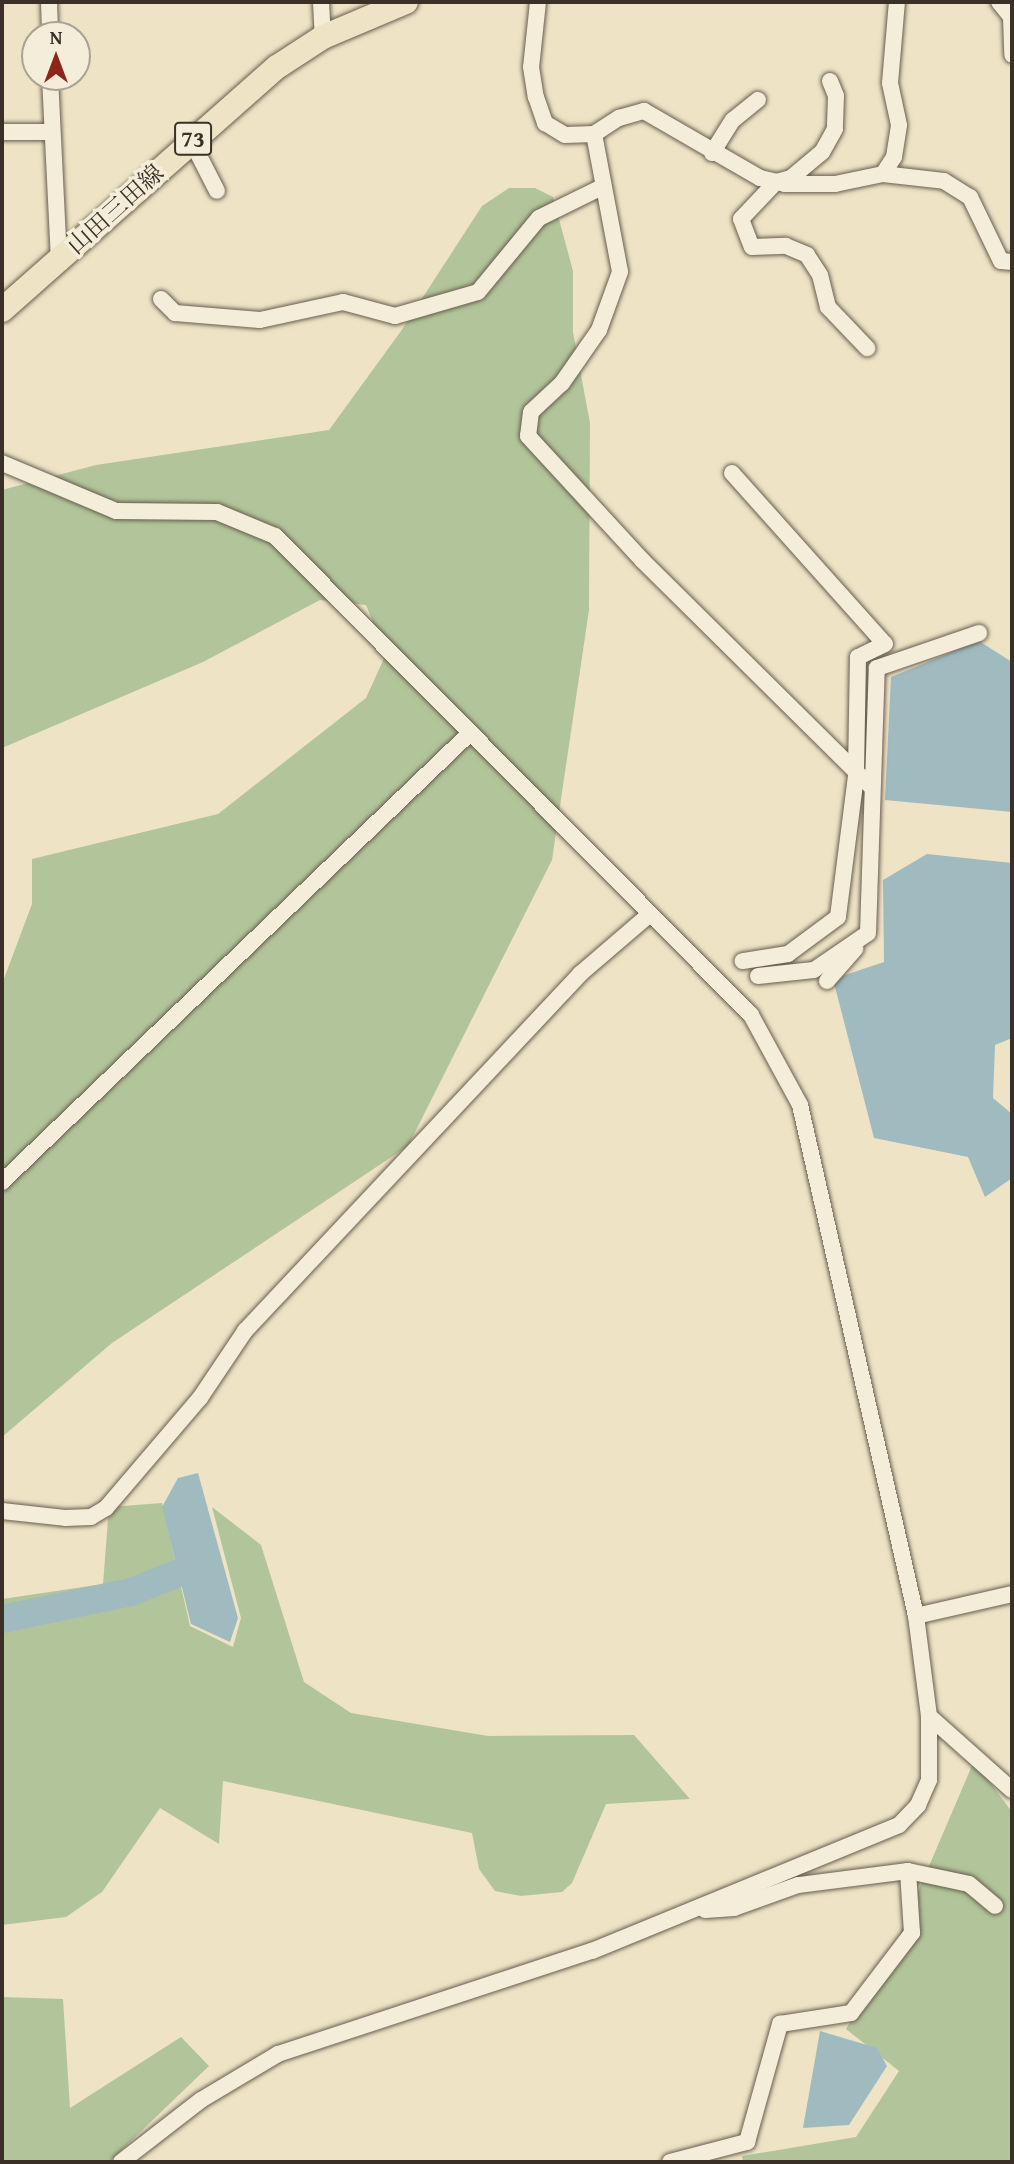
<!DOCTYPE html>
<html>
<head>
<meta charset="utf-8">
<style>
  body { margin:0 }
  #map { position:relative; width:1014px; height:2164px; overflow:hidden; background:#eee3c5; font-family:"Gentium Book Plus","Noto Serif JP",serif }
  div>[style] { position:absolute }
  .green>* { inset:0; background:#b2c59a }
  .water>* { inset:0; background:#9fbbc0 }
  .river>* { height:28px; margin:-14px; padding:0 14px; transform-origin:14px; border-radius:14px; background:#9fbbc0 }
  .roads { filter:drop-shadow(0 0 2px #675d4f) drop-shadow(0 0 2px #675d4f) }
  .minor>* { height:16px; margin:-8px; padding:0 8px; transform-origin:8px; border-radius:8px; background:#f4edd9 }
  .primary>* { height:24px; margin:-12px; padding:0 12px; transform-origin:12px; border-radius:12px; background:#eee3c5 }
  span { translate:-50% -50%; white-space:nowrap; text-align:center; line-height:1.15; -webkit-text-stroke:7px #f4edd9; paint-order:stroke }
  .shield-label span { padding:2px 5px; background:#f4edd9; border:2px solid; border-radius:5px; -webkit-text-stroke-width:0 }
  .shield-label { font-size:23px; color:#3a3028; font-weight:700 }
  .street-label { font-size:24px; color:#3a3028 }
  .frame { position:absolute; inset:0; border:4px solid #3a3028; pointer-events:none }
  .north { position:absolute; left:21px; top:21px; width:70px; height:70px; box-sizing:border-box; background:#f4edd9; border:2px solid #aaa192; border-radius:50%; rotate:0deg; font-size:19px; font-weight:700; line-height:28px; text-align:center; color:#3a3028 }
  .north::after { content:''; display:block; margin:auto; width:24px; height:32px; background:#8f2418; clip-path:polygon(50% 0,100% 100%,50% 72%,0 100%) }
</style>
</head>
<body>
<div id="map">
  <div class="green">
    <div style="clip-path:polygon(509px 188px,535px 188px,553px 197px,573px 271px,573px 332px,590px 423px,589px 610px,552px 860px,408px 1146px,112px 1343px,2px 1437px,2px 984px,32px 904px,32px 859px,218px 814px,366px 698px,386px 654px,366px 605px,320px 600px,203px 662px,2px 748px,2px 490px,96px 465px,329px 430px,401px 331px,482px 206px)"></div>
    <div style="clip-path:polygon(162px 1503px,190px 1626px,233px 1647px,241px 1618px,212px 1507px,261px 1545px,304px 1682px,351px 1713px,488px 1736px,634px 1735px,690px 1799px,606px 1804px,572px 1883px,562px 1892px,521px 1896px,495px 1891px,479px 1869px,472px 1833px,223px 1781px,219px 1844px,160px 1808px,102px 1892px,66px 1917px,2px 1925px,2px 1599px,103px 1584px,109px 1507px)"></div>
    <div style="clip-path:polygon(974px 1761px,1012px 1812px,1012px 2162px,743px 2162px,742px 2156px,856px 2137px,899px 2071px,846px 2029px,899px 1936px)"></div>
    <div style="clip-path:polygon(2px 1997px,63px 1999px,70px 2108px,181px 2037px,209px 2066px,109px 2162px,2px 2162px)"></div>
  </div>
  <div class="water">
    <div style="clip-path:polygon(979px 641px,1012px 662px,1012px 812px,885px 800px,891px 677px)"></div>
    <div style="clip-path:polygon(927px 854px,1012px 863px,1012px 1038px,995px 1045px,993px 1098px,1012px 1114px,1012px 1178px,985px 1197px,968px 1157px,874px 1138px,833px 979px,884px 962px,883px 880px)"></div>
    <div style="clip-path:polygon(198px 1473px,238px 1618px,230px 1642px,191px 1624px,162px 1507px,178px 1478px)"></div>
    <div style="clip-path:polygon(820px 2031px,877px 2048px,887px 2066px,849px 2125px,803px 2128px)"></div>
  </div>
  <div class="river">
    <div style="left:2px;top:1619px;width:132px;rotate:-11.8deg"></div>
    <div style="left:131px;top:1592px;width:51px;rotate:-22deg"></div>
  </div>
  <div class="roads">
    <div class="minor">
      <div style="left:49px;top:2px;width:33px;rotate:88deg"></div>
      <div style="left:321px;top:2px;width:35px;rotate:87deg"></div>
      <div style="left:538px;top:2px;width:65px;rotate:96.1deg"></div>
      <div style="left:531px;top:67px;width:30px;rotate:81deg"></div>
      <div style="left:536px;top:97px;width:28px;rotate:71deg"></div>
      <div style="left:545px;top:123px;width:23px;rotate:31deg"></div>
      <div style="left:565px;top:135px;width:29px;rotate:-2deg"></div>
      <div style="left:594px;top:134px;width:30px;rotate:-33deg"></div>
      <div style="left:619px;top:118px;width:26px;rotate:-16deg"></div>
      <div style="left:644px;top:111px;width:134px;rotate:30deg"></div>
      <div style="left:760px;top:178px;width:26px;rotate:13deg"></div>
      <div style="left:785px;top:184px;width:50px"></div>
      <div style="left:835px;top:184px;width:49px;rotate:-11.8deg"></div>
      <div style="left:883px;top:174px;width:61px;rotate:6.5deg"></div>
      <div style="left:944px;top:181px;width:31px;rotate:32deg"></div>
      <div style="left:970px;top:197px;width:71px;rotate:64.2deg"></div>
      <div style="left:1001px;top:261px;width:11px;rotate:5deg"></div>
      <div style="left:999px;top:2px;width:19px;rotate:51deg"></div>
      <div style="left:1011px;top:17px;width:38px;rotate:88deg"></div>
      <div style="left:50px;top:77px;width:182px;rotate:87.2deg"></div>
      <div style="left:830px;top:81px;width:16px;rotate:68deg"></div>
      <div style="left:836px;top:96px;width:33px;rotate:92deg"></div>
      <div style="left:835px;top:129px;width:26px;rotate:119deg"></div>
      <div style="left:822px;top:152px;width:40px;rotate:140deg"></div>
      <div style="left:791px;top:178px;width:16px;rotate:165deg"></div>
      <div style="left:776px;top:182px;width:51px;rotate:133.4deg"></div>
      <div style="left:741px;top:219px;width:30px;rotate:69deg"></div>
      <div style="left:752px;top:247px;width:34px;rotate:-2deg"></div>
      <div style="left:786px;top:246px;width:23px;rotate:23deg"></div>
      <div style="left:807px;top:255px;width:24px;rotate:57deg"></div>
      <div style="left:820px;top:275px;width:33px;rotate:76deg"></div>
      <div style="left:828px;top:307px;width:57px;rotate:46.4deg"></div>
      <div style="left:2px;top:132px;width:48px"></div>
      <div style="left:594px;top:134px;width:140px;rotate:79.3deg"></div>
      <div style="left:620px;top:272px;width:62px;rotate:109.9deg"></div>
      <div style="left:599px;top:330px;width:65px;rotate:124.9deg"></div>
      <div style="left:562px;top:383px;width:42px;rotate:136.9deg"></div>
      <div style="left:531px;top:412px;width:24px;rotate:97deg"></div>
      <div style="left:528px;top:436px;width:170px;rotate:47.4deg"></div>
      <div style="left:643px;top:561px;width:321px;rotate:44.7deg"></div>
      <div style="left:191px;top:140px;width:57px;rotate:63deg"></div>
      <div style="left:712px;top:153px;width:39px;rotate:-58deg"></div>
      <div style="left:733px;top:120px;width:32px;rotate:-39deg"></div>
      <div style="left:883px;top:174px;width:20px;rotate:-57deg"></div>
      <div style="left:894px;top:157px;width:32px;rotate:-81deg"></div>
      <div style="left:899px;top:125px;width:43px;rotate:-102.1deg"></div>
      <div style="left:890px;top:83px;width:81px;rotate:-85.1deg"></div>
      <div style="left:161px;top:299px;width:20px;rotate:45deg"></div>
      <div style="left:175px;top:313px;width:85px;rotate:4.7deg"></div>
      <div style="left:260px;top:320px;width:85px;rotate:-12.2deg"></div>
      <div style="left:343px;top:302px;width:54px;rotate:15.1deg"></div>
      <div style="left:395px;top:316px;width:86px;rotate:-16.1deg"></div>
      <div style="left:478px;top:292px;width:96px;rotate:-50.5deg"></div>
      <div style="left:539px;top:218px;width:70px;rotate:-26.2deg"></div>
      <div style="left:2px;top:463px;width:124px;rotate:22.8deg"></div>
      <div style="left:116px;top:511px;width:101px;rotate:0.6deg"></div>
      <div style="left:217px;top:512px;width:63px;rotate:22.5deg"></div>
      <div style="left:275px;top:536px;width:675px;rotate:45.18deg"></div>
      <div style="left:751px;top:1015px;width:102px;rotate:61.4deg"></div>
      <div style="left:800px;top:1105px;width:524px;rotate:77.21deg"></div>
      <div style="left:916px;top:1616px;width:98px;rotate:-12.9deg"></div>
      <div style="left:732px;top:473px;width:229px;rotate:48.2deg"></div>
      <div style="left:885px;top:644px;width:30px;rotate:154deg"></div>
      <div style="left:858px;top:657px;width:119px;rotate:91deg"></div>
      <div style="left:856px;top:776px;width:142px;rotate:97.3deg"></div>
      <div style="left:838px;top:917px;width:62px;rotate:143.5deg"></div>
      <div style="left:788px;top:954px;width:46px;rotate:171.2deg"></div>
      <div style="left:758px;top:976px;width:56px;rotate:-6.1deg"></div>
      <div style="left:814px;top:970px;width:65px;rotate:-34.4deg"></div>
      <div style="left:868px;top:933px;width:265px;rotate:-88.1deg"></div>
      <div style="left:877px;top:668px;width:108px;rotate:-18.9deg"></div>
      <div style="left:827px;top:981px;width:43px;rotate:-48.8deg"></div>
      <div style="left:2px;top:1182px;width:647px;rotate:-43.81deg"></div>
      <div style="left:2px;top:1511px;width:63px;rotate:6.3deg"></div>
      <div style="left:65px;top:1518px;width:26px;rotate:-2deg"></div>
      <div style="left:91px;top:1517px;width:17px;rotate:-31deg"></div>
      <div style="left:106px;top:1508px;width:145px;rotate:-49.5deg"></div>
      <div style="left:200px;top:1398px;width:81px;rotate:-56.1deg"></div>
      <div style="left:245px;top:1331px;width:490px;rotate:-46.8deg"></div>
      <div style="left:580px;top:974px;width:92px;rotate:-40.6deg"></div>
      <div style="left:929px;top:1716px;width:111px;rotate:41.7deg"></div>
      <div style="left:908px;top:1871px;width:62px;rotate:12deg"></div>
      <div style="left:969px;top:1884px;width:34px;rotate:40deg"></div>
      <div style="left:121px;top:2162px;width:101px;rotate:-37.8deg"></div>
      <div style="left:201px;top:2100px;width:90px;rotate:-30.9deg"></div>
      <div style="left:278px;top:2054px;width:330px;rotate:-18.2deg"></div>
      <div style="left:592px;top:1951px;width:332px;rotate:-22.3deg"></div>
      <div style="left:899px;top:1825px;width:28px;rotate:-46deg"></div>
      <div style="left:918px;top:1805px;width:27px;rotate:-66deg"></div>
      <div style="left:929px;top:1780px;width:64px;rotate:-90deg"></div>
      <div style="left:929px;top:1716px;width:101px;rotate:-97.4deg"></div>
      <div style="left:670px;top:2162px;width:80px;rotate:-14.6deg"></div>
      <div style="left:747px;top:2142px;width:123px;rotate:-74.4deg"></div>
      <div style="left:780px;top:2024px;width:72px;rotate:-8.8deg"></div>
      <div style="left:851px;top:2013px;width:101px;rotate:-52.7deg"></div>
      <div style="left:912px;top:1933px;width:62px;rotate:-93.7deg"></div>
      <div style="left:908px;top:1871px;width:111px;rotate:172.7deg"></div>
      <div style="left:798px;top:1885px;width:68px;rotate:160.2deg"></div>
      <div style="left:734px;top:1908px;width:29px;rotate:176deg"></div>
    </div>
    <div class="primary">
      <div style="left:2px;top:310px;width:367px;rotate:-41.5deg"></div>
      <div style="left:277px;top:67px;width:55px;rotate:-33.1deg"></div>
      <div style="left:323px;top:37px;width:90px;rotate:-22.9deg"></div>
    </div>
  </div>
  <div class="shield-label">
    <span style="left:193px;top:139px">73</span>
  </div>
  <div class="street-label">
    <span style="left:115px;top:209px;rotate:-42deg">山田三田線</span>
  </div>
  <div class="frame"></div>
  <div class="north">N</div>
</div>
</body>
</html>
